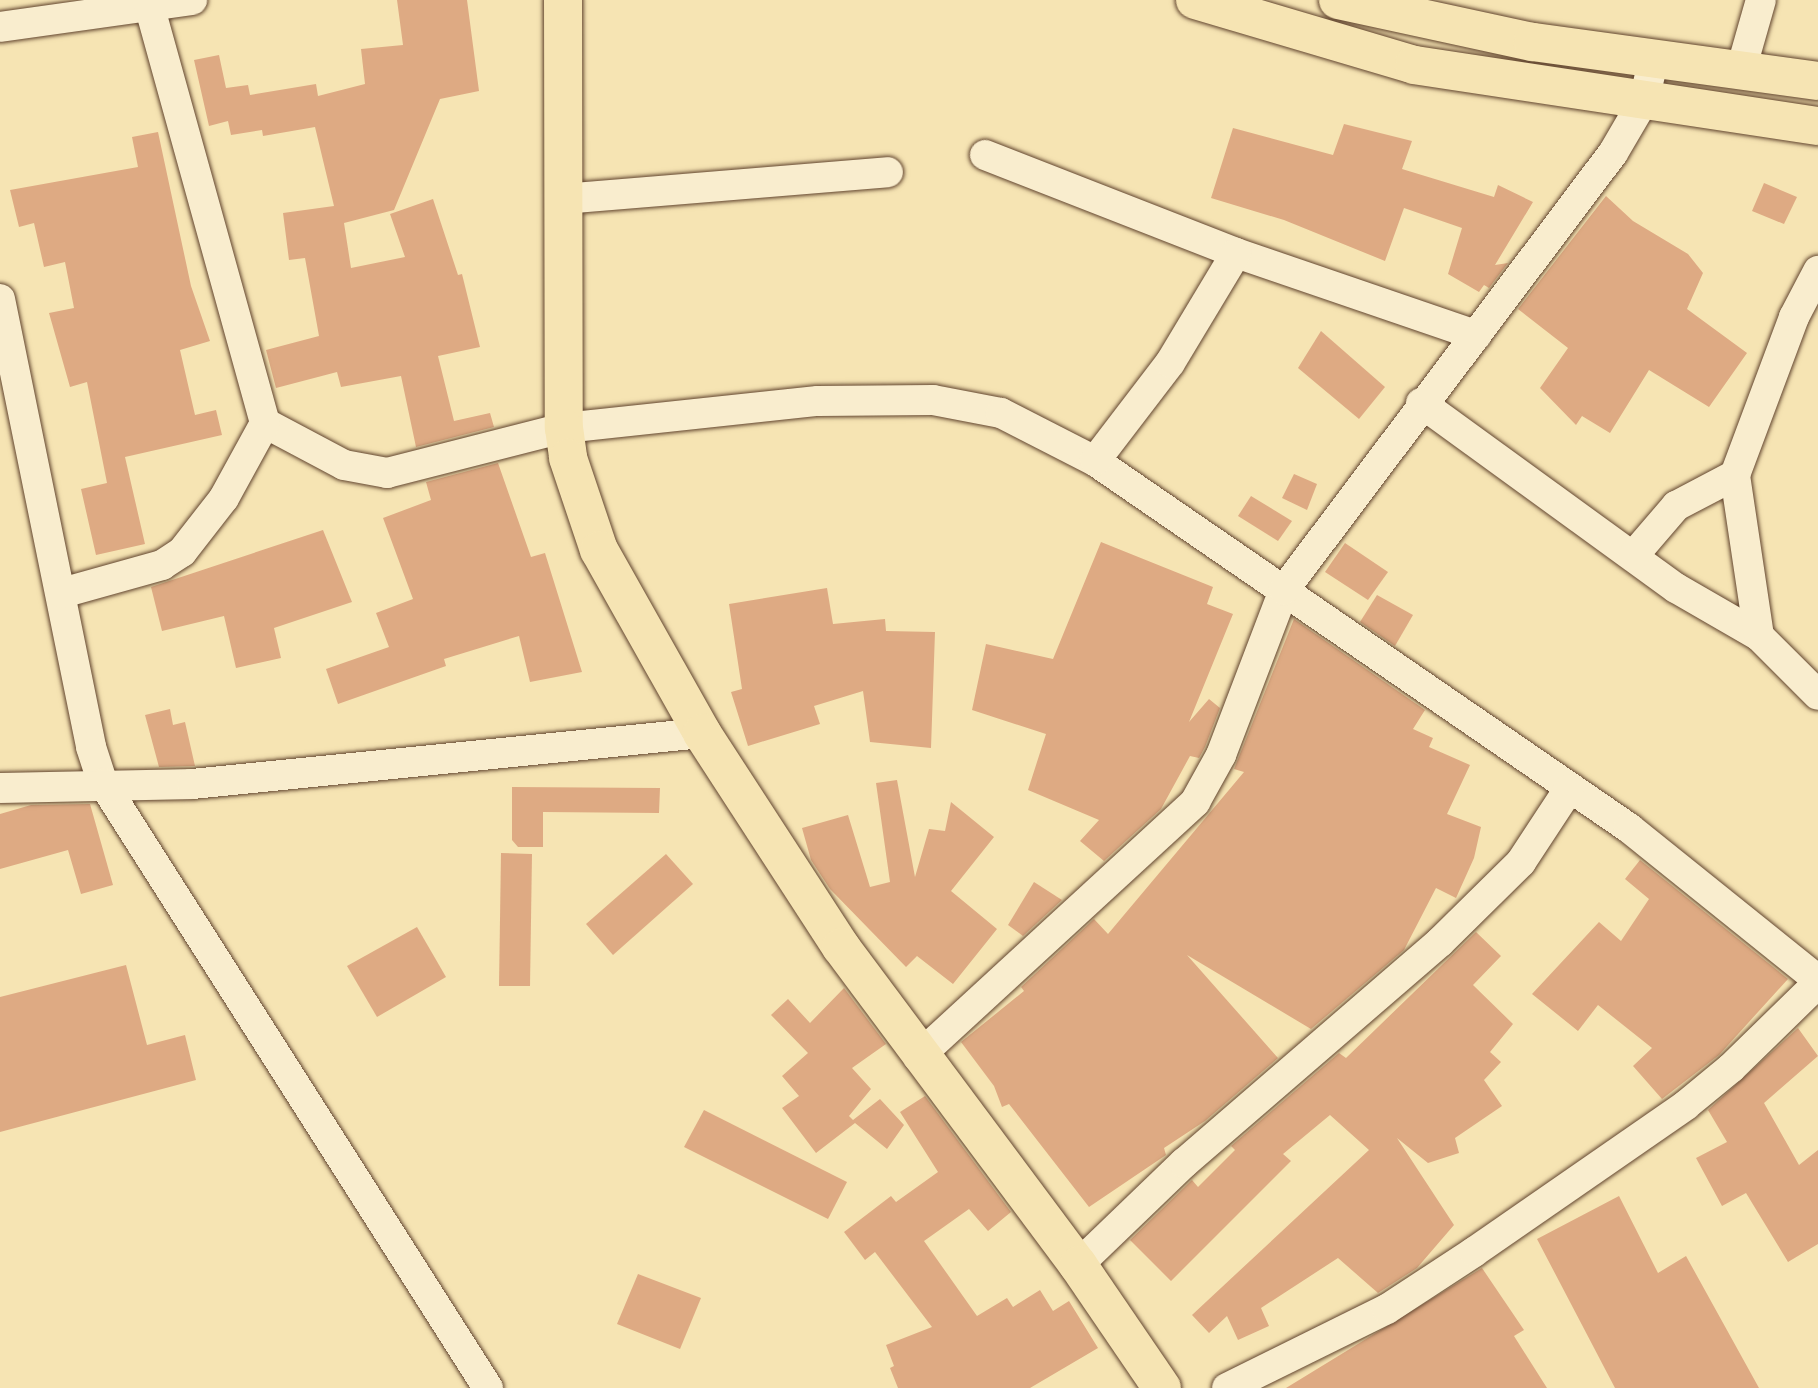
<!DOCTYPE html>
<html>
<head>
<meta charset="utf-8">
<style>
  body { margin:0 }
  #map { position:relative; width:1818px; height:1388px; overflow:hidden; background:#f6e4b3; font-family:"Old Standard TT",serif }
  div>[style] { position:absolute }
  .building>* { inset:0; background:#deaa83 }
  .roads { filter:drop-shadow(0 0 2px #61442e) drop-shadow(0 0 2px #61442e) }
  .minor>* { height:30px; margin:-15px; padding:0 15px; transform-origin:15px; border-radius:15px; background:#f9edce }
  .major>* { height:38px; margin:-19px; padding:0 19px; transform-origin:19px; border-radius:19px; background:#f6e4b3 }
  span { translate:-50% -50%; white-space:nowrap; text-align:center; line-height:1.15; -webkit-text-stroke:6px #f9edce; paint-order:stroke }
</style>
</head>
<body>
<div id="map">
  <div class="building">
    <div style="clip-path:polygon(397px 0,467px 0,479px 91px,440px 99px,394px 210px,344px 223px,351px 268px,405px 257px,390px 214px,433px 199px,458px 275px,462px 274px,480px 347px,438px 356px,454px 421px,490px 413px,494px 427px,416px 447px,401px 376px,341px 387px,337px 372px,276px 388px,266px 350px,319px 336px,305px 258px,289px 260px,283px 213px,334px 206px,315px 127px,263px 136px,262px 130px,231px 135px,228px 121px,209px 126px,194px 60px,219px 55px,226px 88px,248px 85px,250px 95px,316px 84px,318px 96px,365px 84px,361px 49px,403px 45px)"></div>
    <div style="clip-path:polygon(1344px 124px,1412px 141px,1402px 169px,1494px 197px,1498px 185px,1533px 202px,1495px 265px,1508px 263px,1489px 288px,1484px 285px,1479px 292px,1448px 274px,1462px 228px,1404px 208px,1385px 261px,1284px 220px,1211px 198px,1233px 128px,1333px 155px)"></div>
    <div style="clip-path:polygon(158px 132px,191px 286px,210px 341px,180px 350px,195px 415px,216px 410px,222px 435px,125px 457px,145px 544px,96px 555px,81px 489px,107px 483px,87px 382px,70px 387px,49px 313px,74px 308px,65px 262px,44px 267px,34px 223px,19px 227px,10px 190px,138px 167px,132px 137px)"></div>
    <div style="clip-path:polygon(1764px 183px,1797px 197px,1784px 224px,1752px 211px)"></div>
    <div style="clip-path:polygon(1606px 196px,1633px 221px,1688px 254px,1703px 273px,1687px 309px,1747px 353px,1709px 407px,1649px 370px,1610px 433px,1582px 416px,1576px 425px,1540px 388px,1568px 348px,1518px 309px)"></div>
    <div style="clip-path:polygon(1321px 331px,1385px 387px,1359px 419px,1298px 368px)"></div>
    <div style="clip-path:polygon(498px 463px,531px 557px,545px 553px,582px 672px,530px 682px,519px 636px,444px 659px,446px 666px,338px 704px,326px 669px,389px 647px,376px 613px,413px 599px,383px 518px,431px 500px,426px 482px)"></div>
    <div style="clip-path:polygon(1294px 474px,1317px 484px,1307px 510px,1282px 498px)"></div>
    <div style="clip-path:polygon(1251px 496px,1292px 521px,1278px 541px,1238px 516px)"></div>
    <div style="clip-path:polygon(323px 530px,352px 602px,274px 628px,281px 658px,236px 668px,224px 616px,162px 631px,151px 587px)"></div>
    <div style="clip-path:polygon(1101px 542px,1213px 587px,1207px 604px,1233px 614px,1189px 722px,1209px 699px,1220px 708px,1205px 747px,1199px 758px,1190px 756px,1161px 809px,1104px 861px,1080px 841px,1099px 820px,1028px 790px,1046px 734px,972px 710px,986px 644px,1053px 659px)"></div>
    <div style="clip-path:polygon(1345px 543px,1388px 572px,1368px 600px,1325px 572px)"></div>
    <div style="clip-path:polygon(827px 588px,833px 624px,885px 619px,886px 631px,935px 632px,931px 748px,870px 742px,863px 691px,814px 706px,820px 724px,748px 746px,731px 692px,742px 689px,729px 604px)"></div>
    <div style="clip-path:polygon(1377px 595px,1413px 615px,1395px 646px,1360px 622px)"></div>
    <div style="clip-path:polygon(1294px 619px,1425px 710px,1413px 729px,1433px 738px,1429px 747px,1470px 765px,1447px 814px,1481px 827px,1474px 858px,1456px 898px,1436px 888px,1404px 950px,1311px 1029px,1187px 955px,1278px 1058px,1205px 1121px,1164px 1148px,1166px 1155px,1089px 1207px,1009px 1104px,1002px 1107px,994px 1086px,961px 1042px,1024px 991px,1021px 987px,1094px 919px,1108px 934px,1244px 772px,1234px 769px)"></div>
    <div style="clip-path:polygon(170px 709px,173px 725px,185px 722px,195px 766px,159px 767px,145px 715px)"></div>
    <div style="clip-path:polygon(897px 780px,915px 877px,929px 829px,945px 831px,951px 802px,994px 837px,951px 891px,997px 929px,953px 984px,917px 956px,906px 967px,830px 889px,811px 860px,802px 828px,848px 815px,870px 887px,890px 882px,876px 783px)"></div>
    <div style="clip-path:polygon(512px 787px,660px 788px,659px 813px,543px 812px,543px 847px,518px 847px,512px 840px)"></div>
    <div style="clip-path:polygon(90px 804px,113px 885px,81px 894px,68px 850px,0 869px,0 814px,31px 805px)"></div>
    <div style="clip-path:polygon(501px 853px,532px 854px,530px 986px,499px 986px)"></div>
    <div style="clip-path:polygon(666px 854px,693px 884px,613px 955px,586px 924px)"></div>
    <div style="clip-path:polygon(1640px 860px,1788px 979px,1719px 1055px,1662px 1099px,1633px 1066px,1652px 1048px,1598px 1005px,1578px 1031px,1532px 994px,1599px 922px,1621px 941px,1649px 899px,1625px 879px)"></div>
    <div style="clip-path:polygon(1034px 882px,1062px 900px,1023px 936px,1008px 925px)"></div>
    <div style="clip-path:polygon(417px 927px,446px 977px,377px 1017px,347px 966px)"></div>
    <div style="clip-path:polygon(1476px 932px,1501px 956px,1473px 985px,1513px 1024px,1490px 1052px,1501px 1062px,1484px 1080px,1502px 1106px,1455px 1138px,1459px 1153px,1428px 1163px,1397px 1138px,1454px 1225px,1417px 1268px,1378px 1293px,1338px 1258px,1261px 1308px,1269px 1326px,1238px 1340px,1227px 1316px,1209px 1333px,1192px 1315px,1369px 1150px,1330px 1115px,1283px 1154px,1291px 1161px,1171px 1281px,1130px 1240px,1192px 1180px,1198px 1187px,1235px 1150px,1231px 1146px,1339px 1053px,1346px 1058px)"></div>
    <div style="clip-path:polygon(126px 965px,147px 1045px,185px 1035px,196px 1080px,0 1132px,0 997px)"></div>
    <div style="clip-path:polygon(844px 988px,886px 1044px,852px 1068px,871px 1089px,849px 1116px,853px 1120px,880px 1099px,904px 1125px,887px 1149px,855px 1123px,816px 1153px,782px 1108px,799px 1096px,782px 1076px,808px 1053px,771px 1015px,788px 999px,810px 1023px)"></div>
    <div style="clip-path:polygon(1798px 1028px,1818px 1056px,1764px 1103px,1799px 1165px,1818px 1150px,1818px 1244px,1788px 1262px,1746px 1193px,1722px 1206px,1696px 1158px,1727px 1142px,1708px 1110px)"></div>
    <div style="clip-path:polygon(925px 1096px,1011px 1212px,988px 1231px,969px 1209px,924px 1241px,977px 1316px,1007px 1298px,1013px 1307px,1040px 1290px,1053px 1311px,1069px 1301px,1098px 1348px,1030px 1388px,898px 1388px,890px 1368px,894px 1366px,886px 1345px,932px 1327px,875px 1252px,865px 1260px,844px 1232px,891px 1196px,896px 1202px,938px 1172px,900px 1112px)"></div>
    <div style="clip-path:polygon(704px 1110px,847px 1182px,828px 1219px,684px 1147px)"></div>
    <div style="clip-path:polygon(1619px 1196px,1658px 1273px,1686px 1256px,1759px 1388px,1615px 1388px,1537px 1239px)"></div>
    <div style="clip-path:polygon(1482px 1268px,1524px 1330px,1514px 1336px,1547px 1388px,1286px 1388px)"></div>
    <div style="clip-path:polygon(638px 1274px,701px 1298px,680px 1349px,617px 1324px)"></div>
  </div>
  <div class="roads">
    <div class="minor">
      <div style="left:0;top:27px;width:194px;rotate:-8deg"></div>
      <div style="left:1741px;top:70px;width:73px;rotate:-74.1deg"></div>
      <div style="left:985px;top:155px;width:269px;rotate:21.3deg"></div>
      <div style="left:1236px;top:253px;width:254px;rotate:18.9deg"></div>
      <div style="left:562px;top:199px;width:327px;rotate:-4.7deg"></div>
      <div style="left:0;top:299px;width:457px;rotate:78.5deg"></div>
      <div style="left:91px;top:747px;width:38px;rotate:72deg"></div>
      <div style="left:103px;top:783px;width:717px;rotate:57.53deg"></div>
      <div style="left:1421px;top:403px;width:315px;rotate:36deg"></div>
      <div style="left:1676px;top:588px;width:96px;rotate:30deg"></div>
      <div style="left:1759px;top:636px;width:83px;rotate:45deg"></div>
      <div style="left:265px;top:423px;width:89px;rotate:28deg"></div>
      <div style="left:344px;top:465px;width:44px;rotate:10.5deg"></div>
      <div style="left:387px;top:473px;width:183px;rotate:-14.3deg"></div>
      <div style="left:564px;top:428px;width:255px;rotate:-6.1deg"></div>
      <div style="left:818px;top:401px;width:115px;rotate:-0.5deg"></div>
      <div style="left:933px;top:400px;width:69px;rotate:10.8deg"></div>
      <div style="left:1001px;top:413px;width:106px;rotate:27.1deg"></div>
      <div style="left:1095px;top:461px;width:648px;rotate:34.5deg"></div>
      <div style="left:1629px;top:828px;width:243px;rotate:38.8deg"></div>
      <div style="left:1095px;top:461px;width:123px;rotate:-52.6deg"></div>
      <div style="left:1170px;top:363px;width:128px;rotate:-59deg"></div>
      <div style="left:1634px;top:555px;width:65px;rotate:-49.4deg"></div>
      <div style="left:1676px;top:506px;width:67px;rotate:-27.7deg"></div>
      <div style="left:62px;top:593px;width:104px;rotate:-15.6deg"></div>
      <div style="left:162px;top:565px;width:24px;rotate:-33deg"></div>
      <div style="left:182px;top:552px;width:68px;rotate:-52.1deg"></div>
      <div style="left:224px;top:498px;width:85px;rotate:-61.3deg"></div>
      <div style="left:265px;top:423px;width:439px;rotate:-105.5deg"></div>
      <div style="left:1759px;top:636px;width:163px;rotate:-98.5deg"></div>
      <div style="left:1735px;top:475px;width:169px;rotate:-69.5deg"></div>
      <div style="left:1794px;top:317px;width:52px;rotate:-62.4deg"></div>
      <div style="left:0;top:788px;width:192px;rotate:-1.2deg"></div>
      <div style="left:192px;top:784px;width:513px;rotate:-5.71deg"></div>
      <div style="left:918px;top:1057px;width:377px;rotate:-42.6deg"></div>
      <div style="left:1195px;top:802px;width:54px;rotate:-61deg"></div>
      <div style="left:1221px;top:755px;width:177px;rotate:-69.1deg"></div>
      <div style="left:1284px;top:590px;width:547px;rotate:-53.03deg"></div>
      <div style="left:1613px;top:153px;width:61px;rotate:-59.7deg"></div>
      <div style="left:1644px;top:100px;width:43px;rotate:-76.6deg"></div>
      <div style="left:1078px;top:1265px;width:147px;rotate:-43.9deg"></div>
      <div style="left:1184px;top:1163px;width:338px;rotate:-40.8deg"></div>
      <div style="left:1440px;top:942px;width:114px;rotate:-44.6deg"></div>
      <div style="left:1521px;top:862px;width:87px;rotate:-56.7deg"></div>
      <div style="left:1227px;top:1388px;width:178px;rotate:-26.3deg"></div>
      <div style="left:1387px;top:1309px;width:104px;rotate:-33.2deg"></div>
      <div style="left:1474px;top:1252px;width:258px;rotate:-34.7deg"></div>
      <div style="left:1686px;top:1105px;width:58px;rotate:-39.4deg"></div>
      <div style="left:1731px;top:1068px;width:122px;rotate:-44.3deg"></div>
    </div>
    <div class="major">
      <div style="left:563px;top:0;width:428px;rotate:89.9deg"></div>
      <div style="left:564px;top:428px;width:30px;rotate:82deg"></div>
      <div style="left:568px;top:458px;width:97px;rotate:71.4deg"></div>
      <div style="left:599px;top:550px;width:210px;rotate:60.6deg"></div>
      <div style="left:702px;top:733px;width:255px;rotate:57deg"></div>
      <div style="left:841px;top:947px;width:397px;rotate:53.3deg"></div>
      <div style="left:1078px;top:1265px;width:149px;rotate:55.7deg"></div>
      <div style="left:1195px;top:0;width:228px;rotate:16.5deg"></div>
      <div style="left:1414px;top:65px;width:409px;rotate:8.6deg"></div>
      <div style="left:1338px;top:0;width:199px;rotate:12.2deg"></div>
      <div style="left:1533px;top:42px;width:288px;rotate:7.8deg"></div>
    </div>
  </div>
</div>
</body>
</html>
